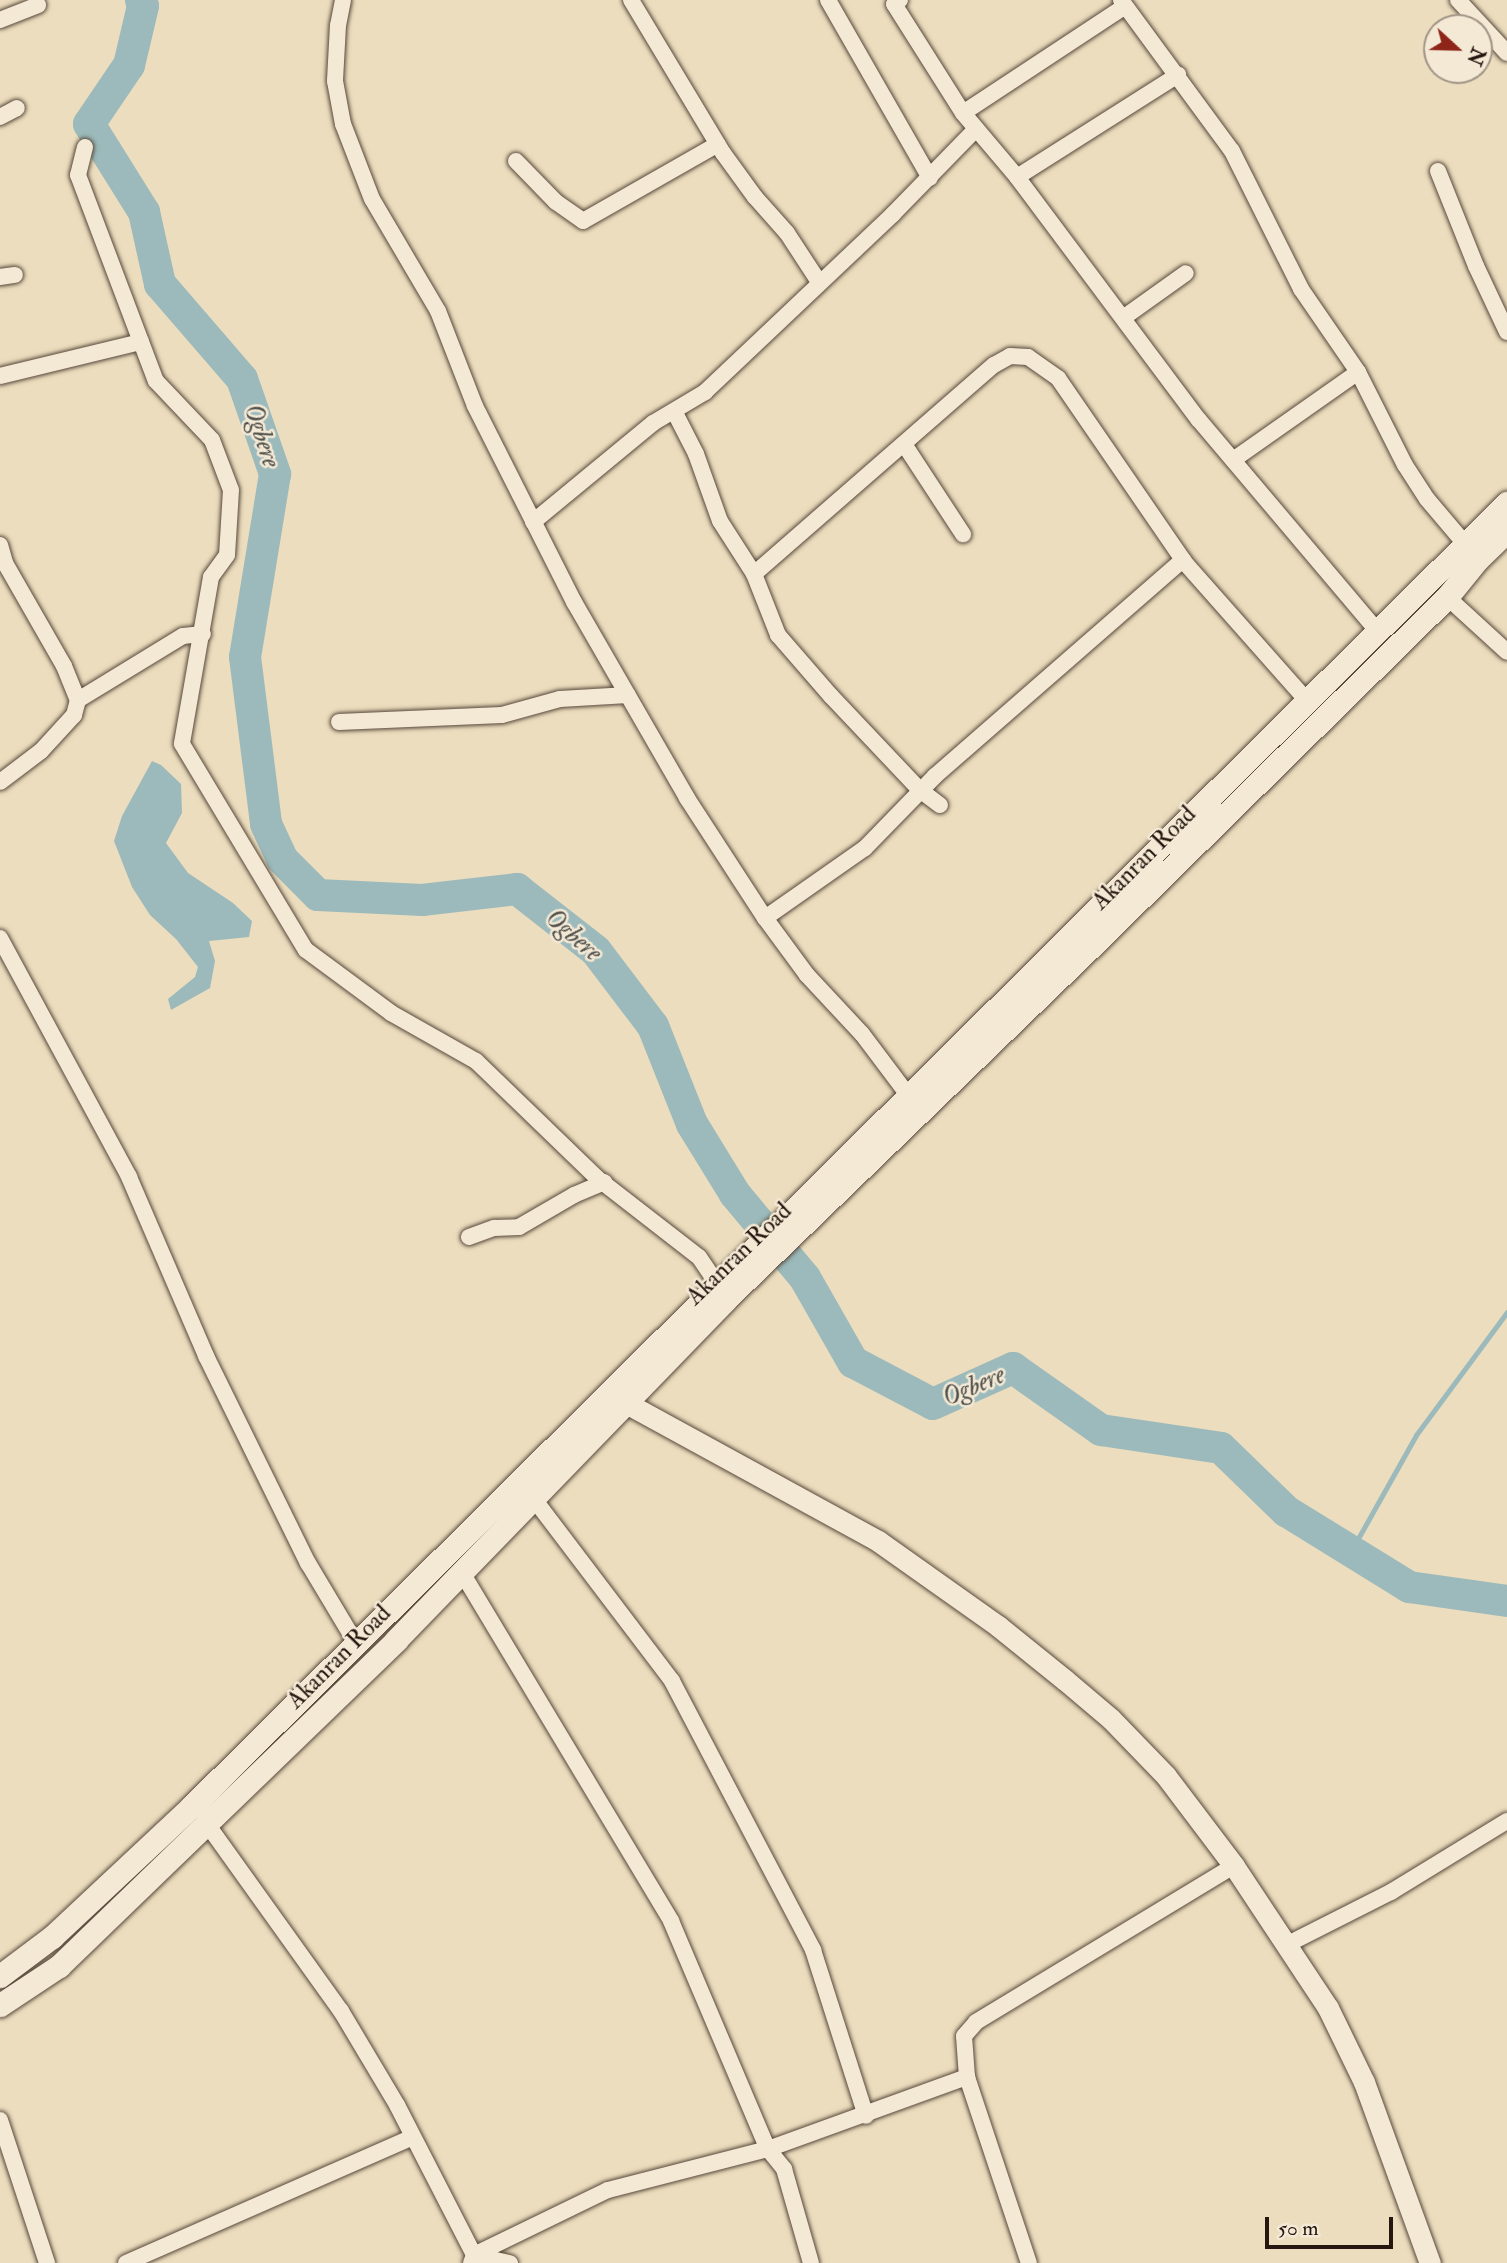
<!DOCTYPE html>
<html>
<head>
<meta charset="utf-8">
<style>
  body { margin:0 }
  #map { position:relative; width:1507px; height:2263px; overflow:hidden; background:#ecddbe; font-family:"IM FELL Double Pica",serif }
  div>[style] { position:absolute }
  .water>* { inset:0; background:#9cbabb }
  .stream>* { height:5px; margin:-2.5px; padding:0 2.5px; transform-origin:2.5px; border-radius:2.5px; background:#9cbabb }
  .river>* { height:32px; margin:-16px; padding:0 16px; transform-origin:16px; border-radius:16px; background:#9cbabb }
  .roads { filter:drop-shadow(0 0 2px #57483b) drop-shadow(0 0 2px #57483b) }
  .minor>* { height:16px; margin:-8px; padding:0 8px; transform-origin:8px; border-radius:8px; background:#f3e9d5 }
  .tertiary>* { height:21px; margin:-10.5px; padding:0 10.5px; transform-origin:10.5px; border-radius:10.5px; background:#f3e9d5 }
  .secondary>* { height:23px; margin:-11.5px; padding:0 11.5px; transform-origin:11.5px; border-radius:11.5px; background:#f3e9d5 }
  span { translate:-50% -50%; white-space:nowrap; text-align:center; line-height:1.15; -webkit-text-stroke:5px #f3e9d5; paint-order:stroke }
  .street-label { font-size:24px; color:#25160f }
  .water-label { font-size:26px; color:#4f4f4b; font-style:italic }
  .north { position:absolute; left:1423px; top:14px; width:70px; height:70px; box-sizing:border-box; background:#f3e9d5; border:2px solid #a19586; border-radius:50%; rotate:112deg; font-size:19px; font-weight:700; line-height:28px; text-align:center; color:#25160f }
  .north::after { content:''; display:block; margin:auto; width:24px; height:32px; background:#8f2418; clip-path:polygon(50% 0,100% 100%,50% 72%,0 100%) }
  .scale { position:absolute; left:1265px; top:2217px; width:128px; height:32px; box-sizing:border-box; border:4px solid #25160f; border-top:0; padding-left:9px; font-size:21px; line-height:24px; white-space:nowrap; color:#25160f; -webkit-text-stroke:5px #f3e9d5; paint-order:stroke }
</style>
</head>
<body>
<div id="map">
  <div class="water">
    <div style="clip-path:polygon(152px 761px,161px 765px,181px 784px,182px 813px,166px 843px,188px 873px,233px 903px,252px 921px,249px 937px,209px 941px,215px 961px,210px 988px,171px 1010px,168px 999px,195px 977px,198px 967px,176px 939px,150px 915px,132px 887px,114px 841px,122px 816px)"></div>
  </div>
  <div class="stream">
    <div style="left:1351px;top:1551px;width:133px;rotate:-60.7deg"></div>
    <div style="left:1416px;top:1435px;width:153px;rotate:-53.5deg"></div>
  </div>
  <div class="river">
    <div style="left:141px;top:0;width:6px;rotate:72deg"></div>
    <div style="left:143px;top:6px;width:61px;rotate:103.3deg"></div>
    <div style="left:129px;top:65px;width:71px;rotate:124.1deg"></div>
    <div style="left:89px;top:124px;width:104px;rotate:58deg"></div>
    <div style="left:144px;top:212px;width:74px;rotate:77.5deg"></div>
    <div style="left:160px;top:284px;width:125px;rotate:49.2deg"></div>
    <div style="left:242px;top:379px;width:101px;rotate:70.8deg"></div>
    <div style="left:275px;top:474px;width:185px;rotate:99.3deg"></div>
    <div style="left:245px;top:657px;width:168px;rotate:82.8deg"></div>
    <div style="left:266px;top:824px;width:38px;rotate:65deg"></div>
    <div style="left:282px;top:859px;width:51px;rotate:45deg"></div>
    <div style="left:318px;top:895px;width:104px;rotate:2.8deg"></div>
    <div style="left:422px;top:900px;width:96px;rotate:-6.6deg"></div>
    <div style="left:517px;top:889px;width:100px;rotate:38.1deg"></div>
    <div style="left:596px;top:951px;width:94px;rotate:52.8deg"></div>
    <div style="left:653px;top:1026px;width:105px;rotate:68.3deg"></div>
    <div style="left:692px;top:1124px;width:82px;rotate:58.4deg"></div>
    <div style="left:735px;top:1194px;width:109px;rotate:50.2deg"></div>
    <div style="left:805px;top:1278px;width:97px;rotate:60.3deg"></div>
    <div style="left:853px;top:1362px;width:90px;rotate:27.7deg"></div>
    <div style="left:933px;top:1404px;width:88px;rotate:-24.2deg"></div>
    <div style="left:1013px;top:1368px;width:108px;rotate:35.2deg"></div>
    <div style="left:1101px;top:1430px;width:121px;rotate:8.5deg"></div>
    <div style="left:1221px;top:1448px;width:91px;rotate:44.1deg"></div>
    <div style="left:1286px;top:1511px;width:145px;rotate:31.7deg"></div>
    <div style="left:1409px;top:1587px;width:99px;rotate:8.1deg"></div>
  </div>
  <div class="roads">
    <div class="minor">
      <div style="left:343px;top:0;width:25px;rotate:101deg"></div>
      <div style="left:338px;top:25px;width:56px;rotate:93.1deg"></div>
      <div style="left:335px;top:81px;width:44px;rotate:79.5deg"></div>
      <div style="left:343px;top:124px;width:80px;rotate:68.9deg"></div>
      <div style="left:372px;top:199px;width:130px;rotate:59.5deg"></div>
      <div style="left:438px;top:311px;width:102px;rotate:68.7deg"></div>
      <div style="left:475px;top:406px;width:220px;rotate:63.2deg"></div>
      <div style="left:574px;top:602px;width:226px;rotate:60deg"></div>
      <div style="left:687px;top:798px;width:143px;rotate:57deg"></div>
      <div style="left:631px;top:0;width:179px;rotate:59deg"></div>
      <div style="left:723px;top:153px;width:54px;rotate:54deg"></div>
      <div style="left:755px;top:197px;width:48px;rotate:48.4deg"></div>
      <div style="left:787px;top:233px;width:59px;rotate:56.9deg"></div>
      <div style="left:828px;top:0;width:205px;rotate:60.2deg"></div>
      <div style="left:900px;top:0;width:7px;rotate:146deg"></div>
      <div style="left:894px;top:4px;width:129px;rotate:57.7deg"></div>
      <div style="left:963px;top:113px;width:84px;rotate:49.8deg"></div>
      <div style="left:1017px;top:177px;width:304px;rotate:53.2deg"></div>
      <div style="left:1199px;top:420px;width:276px;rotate:49.8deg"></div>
      <div style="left:1121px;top:0;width:187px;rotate:53.7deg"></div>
      <div style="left:1232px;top:151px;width:154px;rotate:63.4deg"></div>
      <div style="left:1301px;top:289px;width:101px;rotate:55.5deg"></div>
      <div style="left:1358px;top:372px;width:104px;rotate:63.2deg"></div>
      <div style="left:1405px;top:465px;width:40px;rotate:57.1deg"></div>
      <div style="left:1427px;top:499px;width:60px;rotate:49.7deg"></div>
      <div style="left:1458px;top:0;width:72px;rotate:47.2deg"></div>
      <div style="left:0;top:20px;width:41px;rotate:-21.5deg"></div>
      <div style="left:963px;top:113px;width:194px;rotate:-33.4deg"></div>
      <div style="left:0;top:117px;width:19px;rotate:-28deg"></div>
      <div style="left:85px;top:147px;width:29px;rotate:104deg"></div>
      <div style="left:78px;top:175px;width:220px;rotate:69.3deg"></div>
      <div style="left:156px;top:381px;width:81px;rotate:46.5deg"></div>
      <div style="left:212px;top:440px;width:53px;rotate:69.2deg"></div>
      <div style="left:231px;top:490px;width:65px;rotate:93.5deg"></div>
      <div style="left:227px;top:555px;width:27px;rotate:126deg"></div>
      <div style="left:211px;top:577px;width:169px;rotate:99.9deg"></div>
      <div style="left:182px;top:744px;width:240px;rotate:59deg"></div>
      <div style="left:306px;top:950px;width:106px;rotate:36.5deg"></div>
      <div style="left:391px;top:1013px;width:98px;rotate:29.5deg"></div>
      <div style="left:476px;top:1061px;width:168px;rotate:44deg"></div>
      <div style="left:597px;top:1178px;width:129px;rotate:37.8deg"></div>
      <div style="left:699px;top:1257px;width:32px;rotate:56deg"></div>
      <div style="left:516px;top:161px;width:57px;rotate:45.7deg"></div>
      <div style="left:556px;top:202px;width:33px;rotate:35deg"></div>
      <div style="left:583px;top:221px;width:155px;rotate:-29.7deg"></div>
      <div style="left:1438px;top:171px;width:102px;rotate:68.2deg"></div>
      <div style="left:1476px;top:266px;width:73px;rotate:64.8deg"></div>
      <div style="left:1017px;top:177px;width:191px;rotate:-32.4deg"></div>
      <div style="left:0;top:277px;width:15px;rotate:-8deg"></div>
      <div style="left:1123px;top:318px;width:77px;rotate:-35.5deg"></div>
      <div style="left:0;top:376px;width:145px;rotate:-13.6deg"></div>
      <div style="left:674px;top:411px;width:48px;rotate:62.9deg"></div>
      <div style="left:696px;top:454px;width:71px;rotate:70.3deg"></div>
      <div style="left:720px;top:521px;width:63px;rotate:57.3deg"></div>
      <div style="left:754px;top:574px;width:66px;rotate:68.5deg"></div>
      <div style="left:778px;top:635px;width:81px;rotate:49deg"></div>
      <div style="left:831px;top:696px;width:129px;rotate:46.6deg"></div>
      <div style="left:920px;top:790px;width:25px;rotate:37deg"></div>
      <div style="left:904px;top:444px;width:108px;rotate:56.8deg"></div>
      <div style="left:1233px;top:460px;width:153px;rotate:-35.1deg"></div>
      <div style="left:533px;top:522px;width:156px;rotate:-39.5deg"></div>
      <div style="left:653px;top:423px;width:61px;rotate:-30.8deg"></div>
      <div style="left:705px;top:392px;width:259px;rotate:-43.4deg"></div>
      <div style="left:893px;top:214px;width:119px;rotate:-45.7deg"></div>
      <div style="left:0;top:545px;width:19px;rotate:74deg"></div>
      <div style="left:5px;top:563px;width:119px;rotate:60.2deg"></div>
      <div style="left:64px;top:666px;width:37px;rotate:68deg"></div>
      <div style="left:78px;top:700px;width:16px;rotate:105deg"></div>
      <div style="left:74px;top:715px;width:49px;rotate:132.5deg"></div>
      <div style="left:41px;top:751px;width:51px;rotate:142.9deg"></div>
      <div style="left:754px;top:574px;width:318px;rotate:-41.1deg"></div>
      <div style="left:994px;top:365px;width:18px;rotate:-29deg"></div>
      <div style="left:1010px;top:356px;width:18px;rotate:3deg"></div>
      <div style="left:1028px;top:357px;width:37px;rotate:35deg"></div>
      <div style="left:1058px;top:378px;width:226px;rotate:55.5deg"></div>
      <div style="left:1186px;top:564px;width:183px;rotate:48.5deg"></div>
      <div style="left:1447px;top:597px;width:81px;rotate:42.5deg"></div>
      <div style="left:78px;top:700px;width:123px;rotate:-31.4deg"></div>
      <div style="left:183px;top:636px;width:20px;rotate:-6deg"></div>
      <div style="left:339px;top:722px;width:163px;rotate:-2.5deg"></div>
      <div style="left:502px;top:715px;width:60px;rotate:-15.4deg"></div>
      <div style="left:560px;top:699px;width:68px;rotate:-3.4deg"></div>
      <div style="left:0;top:938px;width:272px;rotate:61.6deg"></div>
      <div style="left:129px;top:1177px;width:195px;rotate:66.7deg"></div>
      <div style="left:206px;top:1356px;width:231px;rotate:63.8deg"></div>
      <div style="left:308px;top:1563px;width:96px;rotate:59.1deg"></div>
      <div style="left:908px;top:1095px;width:76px;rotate:-127deg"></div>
      <div style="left:862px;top:1034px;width:81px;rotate:-133deg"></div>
      <div style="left:807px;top:975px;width:71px;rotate:-126.4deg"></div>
      <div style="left:765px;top:918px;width:122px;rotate:-35deg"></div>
      <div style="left:865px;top:848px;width:100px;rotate:-45.8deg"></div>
      <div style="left:935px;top:776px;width:329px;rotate:-41.1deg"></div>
      <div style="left:469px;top:1237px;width:27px;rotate:-20deg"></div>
      <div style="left:494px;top:1228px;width:25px;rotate:-2deg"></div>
      <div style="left:519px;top:1227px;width:64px;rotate:-30.2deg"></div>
      <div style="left:574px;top:1195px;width:33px;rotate:-23deg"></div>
      <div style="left:534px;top:1499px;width:228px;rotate:52.8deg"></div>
      <div style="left:672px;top:1681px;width:304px;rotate:62.3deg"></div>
      <div style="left:813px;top:1950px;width:174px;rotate:72.3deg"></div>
      <div style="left:461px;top:1571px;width:408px;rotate:59deg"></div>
      <div style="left:671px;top:1921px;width:248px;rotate:67deg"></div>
      <div style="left:768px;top:2149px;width:26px;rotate:51deg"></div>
      <div style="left:784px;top:2169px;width:98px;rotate:74deg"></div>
      <div style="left:207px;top:1824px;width:230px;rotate:54.4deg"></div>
      <div style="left:341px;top:2011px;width:109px;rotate:59.2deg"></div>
      <div style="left:397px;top:2105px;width:169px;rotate:62.8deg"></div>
      <div style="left:474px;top:2255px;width:37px;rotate:13deg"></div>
      <div style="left:1286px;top:1945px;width:118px;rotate:-26.8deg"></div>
      <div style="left:1391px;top:1892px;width:136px;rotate:-31.5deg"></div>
      <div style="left:967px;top:2077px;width:196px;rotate:71.6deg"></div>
      <div style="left:0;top:2120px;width:151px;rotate:71.8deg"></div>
      <div style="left:126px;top:2263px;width:313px;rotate:-23.7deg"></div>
      <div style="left:471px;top:2263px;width:9px;rotate:-69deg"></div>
      <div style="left:474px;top:2255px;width:149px;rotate:-25.9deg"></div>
      <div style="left:608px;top:2190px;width:165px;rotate:-14.4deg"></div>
      <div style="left:768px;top:2149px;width:212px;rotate:-19.9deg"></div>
      <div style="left:967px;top:2077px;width:41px;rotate:-94.2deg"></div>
      <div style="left:964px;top:2036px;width:18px;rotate:-49deg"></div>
      <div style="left:976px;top:2022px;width:301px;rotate:-31.2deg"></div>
    </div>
    <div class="tertiary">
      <div style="left:628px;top:1404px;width:285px;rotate:28.7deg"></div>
      <div style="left:878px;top:1541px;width:147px;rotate:35.3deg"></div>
      <div style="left:998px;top:1626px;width:86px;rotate:38.9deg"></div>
      <div style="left:1065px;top:1680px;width:60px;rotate:40.3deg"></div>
      <div style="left:1111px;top:1719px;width:79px;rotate:46deg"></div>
      <div style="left:1166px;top:1776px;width:113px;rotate:52.9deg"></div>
      <div style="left:1234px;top:1866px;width:170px;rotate:56.5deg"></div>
      <div style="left:1328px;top:2008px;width:82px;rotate:64.1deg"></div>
      <div style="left:1364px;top:2082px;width:193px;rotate:70deg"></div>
    </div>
    <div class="secondary">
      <div style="left:0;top:1976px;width:65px;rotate:-36.9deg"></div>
      <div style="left:52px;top:1937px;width:190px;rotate:-43.1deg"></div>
      <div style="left:191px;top:1807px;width:1853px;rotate:-44.74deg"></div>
      <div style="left:0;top:2005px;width:71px;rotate:-33.5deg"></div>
      <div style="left:59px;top:1966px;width:469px;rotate:-44deg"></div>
      <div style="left:396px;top:1640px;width:472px;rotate:-45.9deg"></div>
      <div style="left:724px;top:1301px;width:517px;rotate:-43.98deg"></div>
      <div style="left:1096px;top:942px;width:492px;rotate:-44.5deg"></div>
      <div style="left:1447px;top:597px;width:48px;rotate:-51deg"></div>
      <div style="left:1477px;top:560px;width:42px;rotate:-44deg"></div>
    </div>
  </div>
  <div class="street-label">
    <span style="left:1144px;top:858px;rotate:-45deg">Akanran Road</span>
    <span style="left:739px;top:1254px;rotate:-44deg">Akanran Road</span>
    <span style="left:339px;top:1657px;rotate:-45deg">Akanran Road</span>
  </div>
  <div class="water-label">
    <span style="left:261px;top:436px;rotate:72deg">Ogbere</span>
    <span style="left:573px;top:936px;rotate:41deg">Ogbere</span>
    <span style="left:974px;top:1387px;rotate:-23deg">Ogbere</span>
  </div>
  <div class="north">N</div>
  <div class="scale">50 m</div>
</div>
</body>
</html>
